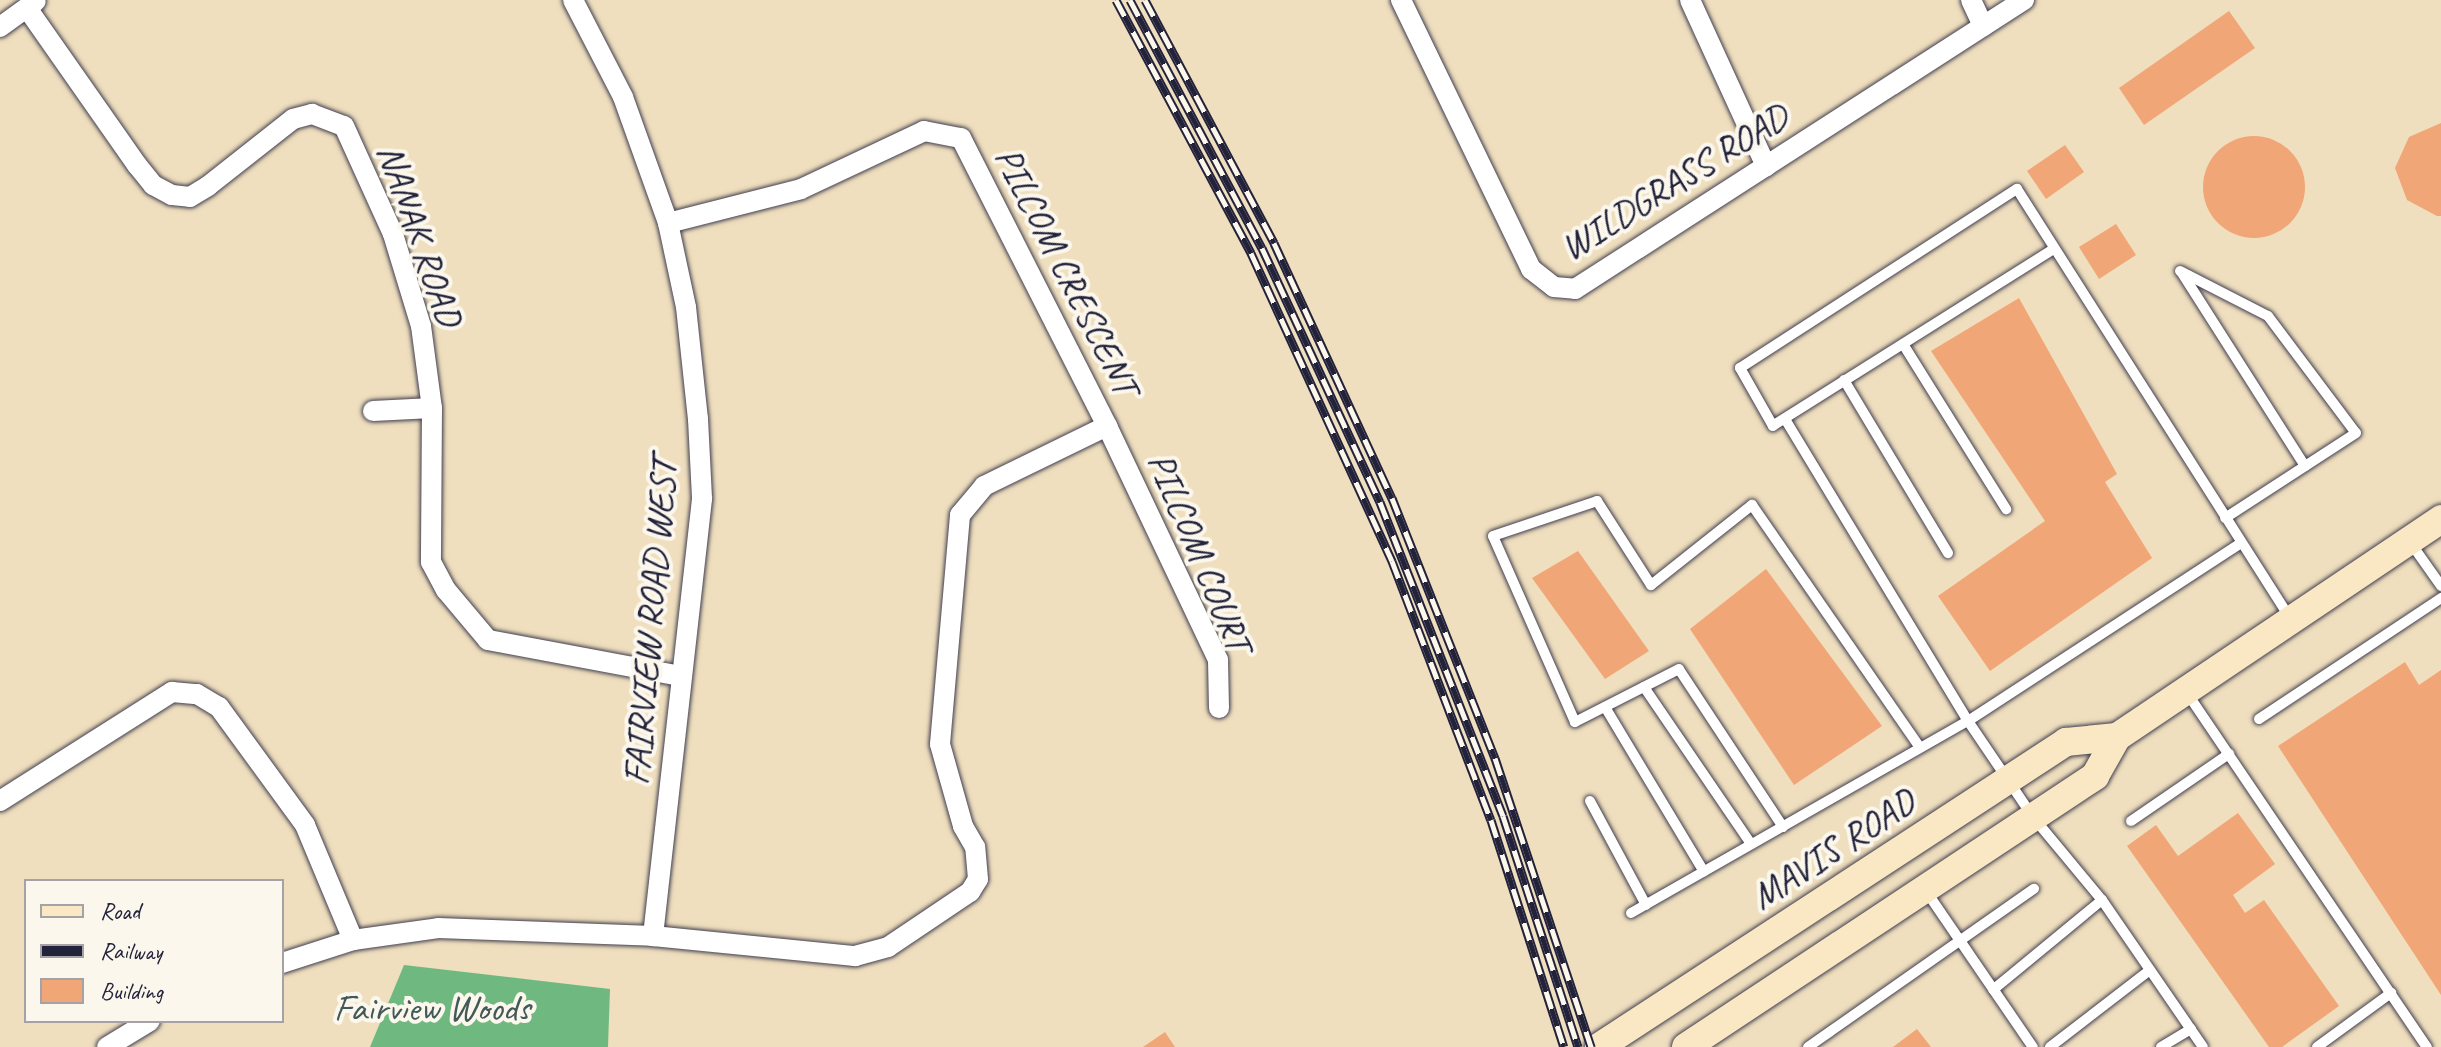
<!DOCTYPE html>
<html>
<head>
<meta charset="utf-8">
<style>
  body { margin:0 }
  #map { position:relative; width:2441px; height:1047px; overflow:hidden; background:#efdfbe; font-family:Caveat,sans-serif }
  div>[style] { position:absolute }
  .forest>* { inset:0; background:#6fb981 }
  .building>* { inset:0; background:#f1a677 }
  .round { border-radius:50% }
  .roads { filter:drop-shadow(0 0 2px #413e4f) drop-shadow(0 0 2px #413e4f) }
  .service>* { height:10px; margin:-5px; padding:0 5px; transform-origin:5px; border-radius:5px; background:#fff }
  .minor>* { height:20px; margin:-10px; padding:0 10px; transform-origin:10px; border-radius:10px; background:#fff }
  .secondary>* { height:28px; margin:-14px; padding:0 14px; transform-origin:14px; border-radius:14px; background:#fae7c3 }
  .rail>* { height:9px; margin-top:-4.5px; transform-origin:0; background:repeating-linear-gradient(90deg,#fbf7ec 0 18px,#22223b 0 36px); box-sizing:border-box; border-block:2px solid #22223b }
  span { translate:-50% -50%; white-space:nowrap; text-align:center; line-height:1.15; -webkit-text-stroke:8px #fbf7ec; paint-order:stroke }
  .street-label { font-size:38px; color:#22223b }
  .park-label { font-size:38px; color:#415957 }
  .legend { position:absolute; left:24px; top:879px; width:260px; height:144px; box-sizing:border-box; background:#fbf7ec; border:2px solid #a4a2a5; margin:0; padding:10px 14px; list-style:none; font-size:24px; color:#22223b }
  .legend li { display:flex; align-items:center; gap:16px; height:40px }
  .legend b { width:40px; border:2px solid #a4a2a5 }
</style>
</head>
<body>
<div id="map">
  <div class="forest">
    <div style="clip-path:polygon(404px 965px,610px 989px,608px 1047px,370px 1047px)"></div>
  </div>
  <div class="building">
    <div style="clip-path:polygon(2229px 11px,2255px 48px,2144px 125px,2119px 88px)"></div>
    <div style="clip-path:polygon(2441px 123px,2441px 216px,2437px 216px,2407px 200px,2395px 168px,2409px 137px)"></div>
    <div class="round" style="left:2203px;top:136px;width:102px;height:102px"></div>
    <div style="clip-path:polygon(2065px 145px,2084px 172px,2046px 199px,2027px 171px)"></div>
    <div style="clip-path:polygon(2116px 224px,2136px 255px,2099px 279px,2079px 247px)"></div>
    <div style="clip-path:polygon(2019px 298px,2117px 474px,2105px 482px,2152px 558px,1990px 671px,1938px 596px,2045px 521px,1931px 351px)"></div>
    <div style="clip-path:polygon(1578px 551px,1649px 651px,1605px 679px,1532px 578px)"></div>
    <div style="clip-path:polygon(1766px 569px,1882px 726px,1794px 785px,1690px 629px)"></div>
    <div style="clip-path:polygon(2405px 662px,2419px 685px,2441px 670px,2441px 995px,2278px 746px)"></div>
    <div style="clip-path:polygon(2238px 813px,2275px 864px,2233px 895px,2245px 913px,2264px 900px,2339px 1006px,2282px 1047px,2269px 1047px,2127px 846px,2156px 825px,2178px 856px)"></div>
    <div style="clip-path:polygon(1917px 1029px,1931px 1047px,1893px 1047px)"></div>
    <div style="clip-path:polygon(1165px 1032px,1175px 1047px,1143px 1047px)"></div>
  </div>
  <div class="roads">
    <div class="service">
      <div style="left:2052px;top:250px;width:330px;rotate:147.8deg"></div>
      <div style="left:1773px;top:426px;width:67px;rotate:-119.6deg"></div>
      <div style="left:1740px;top:368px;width:330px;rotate:-32.9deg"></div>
      <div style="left:2017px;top:189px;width:508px;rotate:57.53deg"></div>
      <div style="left:2180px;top:271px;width:99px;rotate:27.1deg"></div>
      <div style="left:2268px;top:316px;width:146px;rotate:53.1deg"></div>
      <div style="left:2356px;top:433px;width:156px;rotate:147deg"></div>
      <div style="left:2182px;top:273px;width:229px;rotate:57.5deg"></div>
      <div style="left:1903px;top:344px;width:195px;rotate:58deg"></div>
      <div style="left:1844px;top:380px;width:202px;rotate:59deg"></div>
      <div style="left:1785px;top:419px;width:353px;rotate:58.8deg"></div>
      <div style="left:1968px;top:721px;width:326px;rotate:-33.1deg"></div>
      <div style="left:2410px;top:542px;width:54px;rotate:54.8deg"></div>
      <div style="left:1644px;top:687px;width:190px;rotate:55.7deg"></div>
      <div style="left:2187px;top:693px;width:428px;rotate:55.9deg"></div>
      <div style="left:1605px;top:707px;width:192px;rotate:59deg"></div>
      <div style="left:2259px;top:719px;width:219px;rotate:-33.6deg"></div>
      <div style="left:1590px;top:801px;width:118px;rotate:61.7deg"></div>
      <div style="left:2131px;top:821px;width:119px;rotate:-34.4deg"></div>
      <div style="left:1783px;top:827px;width:189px;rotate:-123.4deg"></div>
      <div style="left:1679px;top:669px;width:117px;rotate:153deg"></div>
      <div style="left:1575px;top:722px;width:203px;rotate:-113.8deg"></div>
      <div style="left:1493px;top:536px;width:110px;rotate:-18.6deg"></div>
      <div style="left:1597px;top:501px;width:100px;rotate:57.3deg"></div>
      <div style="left:1651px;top:585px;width:129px;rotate:-38.4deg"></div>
      <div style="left:1752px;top:505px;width:295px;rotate:55.3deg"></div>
      <div style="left:1926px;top:891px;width:189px;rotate:55.6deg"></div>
      <div style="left:2102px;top:900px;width:178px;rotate:55.5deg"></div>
      <div style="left:1631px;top:913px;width:388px;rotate:-29.7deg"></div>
      <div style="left:1968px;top:721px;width:116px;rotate:55.9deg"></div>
      <div style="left:2033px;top:817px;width:108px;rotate:50.3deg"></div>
      <div style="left:2102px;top:900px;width:141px;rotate:140.5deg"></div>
      <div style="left:1808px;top:1047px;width:276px;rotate:-35deg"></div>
      <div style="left:2050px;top:1047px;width:126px;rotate:-37.6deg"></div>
      <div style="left:2161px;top:1047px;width:35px;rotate:-31deg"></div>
      <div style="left:2317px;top:1047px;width:92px;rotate:-36.1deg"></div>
    </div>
    <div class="minor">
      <div style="left:573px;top:0;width:109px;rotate:62.7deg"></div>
      <div style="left:623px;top:97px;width:134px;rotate:70.3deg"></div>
      <div style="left:668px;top:223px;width:86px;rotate:77.9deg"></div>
      <div style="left:686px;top:307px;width:113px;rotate:83.9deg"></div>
      <div style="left:698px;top:419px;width:80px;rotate:87.1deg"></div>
      <div style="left:702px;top:499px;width:440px;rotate:96.4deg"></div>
      <div style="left:1401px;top:0;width:299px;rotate:64.2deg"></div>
      <div style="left:1531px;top:269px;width:29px;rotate:38deg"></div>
      <div style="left:1554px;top:287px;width:21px;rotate:5deg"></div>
      <div style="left:1575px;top:289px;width:534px;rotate:-32.77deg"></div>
      <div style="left:1690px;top:0;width:183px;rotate:65.4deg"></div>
      <div style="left:1971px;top:0;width:29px;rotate:65deg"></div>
      <div style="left:27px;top:8px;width:192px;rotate:55deg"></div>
      <div style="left:137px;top:165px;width:26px;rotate:51deg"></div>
      <div style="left:153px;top:185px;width:21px;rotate:28deg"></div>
      <div style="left:172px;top:195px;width:18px;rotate:6deg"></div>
      <div style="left:190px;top:197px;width:21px;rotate:-31deg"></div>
      <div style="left:208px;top:186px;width:108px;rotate:-38.2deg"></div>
      <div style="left:293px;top:119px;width:20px;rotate:-15deg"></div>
      <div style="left:312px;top:114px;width:34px;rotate:21deg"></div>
      <div style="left:344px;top:126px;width:119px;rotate:65.6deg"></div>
      <div style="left:393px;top:234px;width:96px;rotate:73.1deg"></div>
      <div style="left:421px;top:326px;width:83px;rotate:82.4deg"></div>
      <div style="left:432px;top:408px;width:154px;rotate:90.4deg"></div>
      <div style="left:431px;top:562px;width:32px;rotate:62deg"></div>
      <div style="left:446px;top:590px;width:65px;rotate:50deg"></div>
      <div style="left:488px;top:640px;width:196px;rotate:10.6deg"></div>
      <div style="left:0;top:27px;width:44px;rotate:-35.8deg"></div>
      <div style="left:668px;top:223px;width:137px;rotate:-14.3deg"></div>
      <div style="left:801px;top:189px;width:136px;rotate:-25.2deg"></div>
      <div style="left:924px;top:131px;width:38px;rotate:11deg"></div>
      <div style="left:961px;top:138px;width:323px;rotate:63.1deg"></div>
      <div style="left:1107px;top:426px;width:259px;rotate:64.6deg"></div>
      <div style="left:1218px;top:660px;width:48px;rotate:88.8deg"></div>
      <div style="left:373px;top:411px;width:59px;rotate:-2.9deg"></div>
      <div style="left:0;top:801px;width:204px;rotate:-32.4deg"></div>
      <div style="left:172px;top:692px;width:25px;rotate:5deg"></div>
      <div style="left:197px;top:694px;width:26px;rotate:31deg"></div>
      <div style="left:219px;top:707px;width:146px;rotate:53.9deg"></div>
      <div style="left:305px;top:825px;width:125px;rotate:67.3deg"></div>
      <div style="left:282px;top:963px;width:75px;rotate:-17.9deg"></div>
      <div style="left:353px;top:940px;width:86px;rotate:-8deg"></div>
      <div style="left:438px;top:928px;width:215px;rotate:2.1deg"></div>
      <div style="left:653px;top:936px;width:203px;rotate:5.7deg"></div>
      <div style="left:855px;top:956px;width:34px;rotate:-15deg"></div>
      <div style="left:888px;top:947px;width:99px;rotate:-33.9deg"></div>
      <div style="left:970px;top:892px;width:15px;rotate:-58deg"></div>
      <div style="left:978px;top:879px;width:32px;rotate:-95deg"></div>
      <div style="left:975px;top:847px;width:24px;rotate:-120deg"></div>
      <div style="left:963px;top:826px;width:85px;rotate:-105.7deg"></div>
      <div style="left:940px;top:744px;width:230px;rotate:-85deg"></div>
      <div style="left:960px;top:515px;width:38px;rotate:-50deg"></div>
      <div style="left:984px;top:486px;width:137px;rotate:-26deg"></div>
      <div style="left:107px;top:1047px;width:50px;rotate:-31.2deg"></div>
    </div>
    <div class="secondary">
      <div style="left:1599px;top:1047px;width:558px;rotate:-33.15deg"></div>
      <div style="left:2066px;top:742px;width:51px;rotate:-5.6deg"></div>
      <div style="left:1686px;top:1047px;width:491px;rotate:-33.5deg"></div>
      <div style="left:2095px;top:776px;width:45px;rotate:-60.6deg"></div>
      <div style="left:2117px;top:737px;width:391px;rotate:-33.9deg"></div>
    </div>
  </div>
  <div class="rail">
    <div style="left:1116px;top:0;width:287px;rotate:61.9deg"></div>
    <div style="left:1251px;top:253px;width:339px;rotate:65.4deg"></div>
    <div style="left:1392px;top:561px;width:277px;rotate:69.1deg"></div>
    <div style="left:1491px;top:820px;width:238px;rotate:72.2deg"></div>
    <div style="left:1130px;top:0;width:281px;rotate:62deg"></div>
    <div style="left:1262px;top:248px;width:280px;rotate:65.1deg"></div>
    <div style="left:1380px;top:502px;width:337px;rotate:68.6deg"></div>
    <div style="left:1503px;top:816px;width:243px;rotate:72deg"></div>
    <div style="left:1145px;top:0;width:275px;rotate:62deg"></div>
    <div style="left:1274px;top:243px;width:281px;rotate:65.2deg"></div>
    <div style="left:1392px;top:498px;width:280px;rotate:68.4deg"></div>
    <div style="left:1495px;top:758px;width:305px;rotate:71.6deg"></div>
  </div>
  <div class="street-label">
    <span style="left:1674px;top:182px;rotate:-32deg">WILDGRASS ROAD</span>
    <span style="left:420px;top:235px;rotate:71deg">NANAK ROAD</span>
    <span style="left:1067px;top:271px;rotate:63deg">PILCOM CRESCENT</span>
    <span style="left:1200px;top:552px;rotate:67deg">PILCOM COURT</span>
    <span style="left:650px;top:622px;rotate:-85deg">FAIRVIEW ROAD WEST</span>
    <span style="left:1833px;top:849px;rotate:-33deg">MAVIS ROAD</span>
  </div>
  <div class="park-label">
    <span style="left:432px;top:1008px">Fairview Woods</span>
  </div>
  <ul class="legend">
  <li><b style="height:10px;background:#fae7c3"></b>Road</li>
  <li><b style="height:10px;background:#22223b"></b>Railway</li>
  <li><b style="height:22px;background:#f1a677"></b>Building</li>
  </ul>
</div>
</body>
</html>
